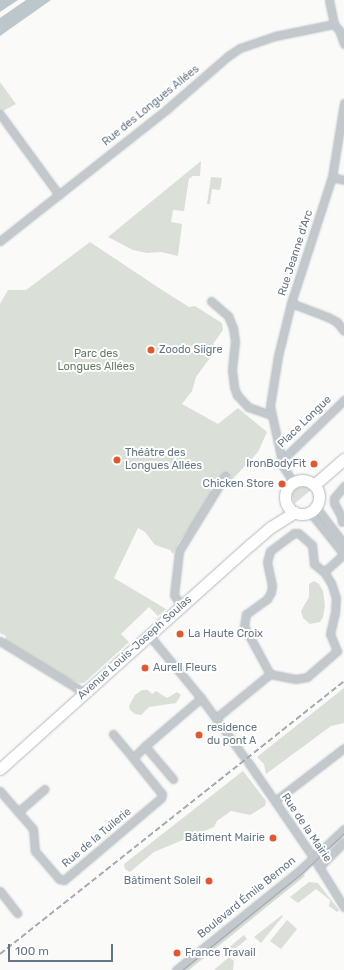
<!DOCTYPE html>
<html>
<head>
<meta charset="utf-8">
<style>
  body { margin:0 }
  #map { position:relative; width:344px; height:970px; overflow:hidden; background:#fafaf8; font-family:Rubik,sans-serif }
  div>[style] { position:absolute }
  .green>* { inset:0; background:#dadfd7 }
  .water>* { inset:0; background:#bbc7cb }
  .roads { filter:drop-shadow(0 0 1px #b3babf) drop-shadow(0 0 1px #b3babf) }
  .minor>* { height:7px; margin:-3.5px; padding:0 3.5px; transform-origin:3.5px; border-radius:3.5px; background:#c3c8cc }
  .secondary>* { height:11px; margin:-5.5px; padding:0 5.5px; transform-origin:5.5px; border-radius:5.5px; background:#fff }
  .secondary>.ring { margin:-5.5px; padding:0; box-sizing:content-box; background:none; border:11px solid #fff; border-radius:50% }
  .tram>* { height:1px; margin:-0.5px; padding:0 0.5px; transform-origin:0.5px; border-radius:0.5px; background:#a2aab0 }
  .rail>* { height:2px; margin-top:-1px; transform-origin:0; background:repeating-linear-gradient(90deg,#a2aab0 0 6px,transparent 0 9px) }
  .dots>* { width:11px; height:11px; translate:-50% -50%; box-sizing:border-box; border:2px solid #fff; border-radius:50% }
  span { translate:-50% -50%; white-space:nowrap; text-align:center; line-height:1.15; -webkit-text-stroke:4px #fff; paint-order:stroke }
  .street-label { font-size:11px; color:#657683 }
  .poi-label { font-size:11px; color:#657683 }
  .left { translate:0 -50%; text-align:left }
  .right { translate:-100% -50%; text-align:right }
  .park-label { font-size:11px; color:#687a64 }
  .scale { position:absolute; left:8px; top:944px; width:105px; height:18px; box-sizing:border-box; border:2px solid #657683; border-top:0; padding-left:5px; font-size:12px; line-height:14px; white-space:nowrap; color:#657683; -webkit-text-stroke:3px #fff; paint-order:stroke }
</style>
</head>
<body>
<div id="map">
  <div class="green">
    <div style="clip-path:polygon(0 82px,16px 104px,1px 112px,0 111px)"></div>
    <div style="clip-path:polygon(201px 161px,200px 176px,192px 176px,191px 178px,189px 178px,184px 211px,173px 210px,171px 222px,182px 224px,178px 256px,161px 252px,147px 253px,133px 250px,108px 237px)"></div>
    <div style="clip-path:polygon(211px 177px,222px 178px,220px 190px,212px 189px,210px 204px,207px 204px)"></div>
    <div style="clip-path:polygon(90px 242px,165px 292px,189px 307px,195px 306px,222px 323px,223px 330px,213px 344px,218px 347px,196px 377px,192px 391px,182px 404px,218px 424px,238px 408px,267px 432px,258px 452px,229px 483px,216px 479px,210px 489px,215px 495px,179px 542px,173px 554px,170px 550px,155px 545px,145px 532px,138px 528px,114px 578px,166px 609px,158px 616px,149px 607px,121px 634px,129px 642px,84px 683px,79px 683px,65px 677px,5px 640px,6px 636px,0 633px,0 304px,8px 290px,26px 290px)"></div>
    <div style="clip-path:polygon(304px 486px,311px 490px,294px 504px,292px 495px,293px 492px,297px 488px)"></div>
    <div style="clip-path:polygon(314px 581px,319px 584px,323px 591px,325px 606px,323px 617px,320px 622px,310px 624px,303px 618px,301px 611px,309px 597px,309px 584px)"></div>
    <div style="clip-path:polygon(344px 688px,344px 723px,331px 726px,266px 774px,264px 764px,257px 757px)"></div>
    <div style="clip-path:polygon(142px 690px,148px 690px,152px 694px,156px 691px,167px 698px,177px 692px,181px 695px,176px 703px,149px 707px,141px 715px,135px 714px,130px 710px,129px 706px,135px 695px)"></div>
    <div style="clip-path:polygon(243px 771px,266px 801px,265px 806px,250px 815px,231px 811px,217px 821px,214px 827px,154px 852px,130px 872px,125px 869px,124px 864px)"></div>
    <div style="clip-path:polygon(301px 872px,305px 876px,189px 970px,180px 970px)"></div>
    <div style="clip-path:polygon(309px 882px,318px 883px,339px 910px,337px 912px,329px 906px,330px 900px,316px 889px,298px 903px,290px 897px)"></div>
    <div style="clip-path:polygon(282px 915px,283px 916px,261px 943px,254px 937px)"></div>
    <div style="clip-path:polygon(287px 920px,297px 929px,281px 949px,270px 941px)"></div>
    <div style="clip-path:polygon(244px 935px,247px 939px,231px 952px,227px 949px)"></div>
    <div style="clip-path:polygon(229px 957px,234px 961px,233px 970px,214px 970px)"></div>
  </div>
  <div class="water">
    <div style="clip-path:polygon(0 0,18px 0,0 12px)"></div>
    <div style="clip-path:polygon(26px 0,51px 0,0 36px,0 18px)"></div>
  </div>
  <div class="roads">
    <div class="minor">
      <div style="left:329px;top:0;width:25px;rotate:78deg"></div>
      <div style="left:334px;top:24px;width:8px;rotate:50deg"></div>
      <div style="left:339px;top:30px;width:15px;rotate:70deg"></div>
      <div style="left:0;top:114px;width:100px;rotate:53.9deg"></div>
      <div style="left:332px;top:177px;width:12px;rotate:14deg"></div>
      <div style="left:0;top:241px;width:213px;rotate:-38.3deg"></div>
      <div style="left:167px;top:109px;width:81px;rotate:-41deg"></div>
      <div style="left:228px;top:56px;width:14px;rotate:-34deg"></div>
      <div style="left:240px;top:48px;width:37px;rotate:-19deg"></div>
      <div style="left:275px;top:36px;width:60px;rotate:-11.5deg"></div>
      <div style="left:211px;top:301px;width:23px;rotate:41deg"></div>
      <div style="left:228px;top:316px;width:13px;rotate:67deg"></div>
      <div style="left:233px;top:328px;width:13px;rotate:81deg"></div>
      <div style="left:235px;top:341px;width:29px;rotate:96deg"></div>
      <div style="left:232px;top:370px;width:17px;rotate:83deg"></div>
      <div style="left:234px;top:387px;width:9px;rotate:69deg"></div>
      <div style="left:237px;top:395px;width:16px;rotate:47deg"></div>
      <div style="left:248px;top:407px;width:24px;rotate:19deg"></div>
      <div style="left:291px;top:303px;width:40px;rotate:21deg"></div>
      <div style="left:328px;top:317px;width:10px;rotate:29deg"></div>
      <div style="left:337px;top:322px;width:11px;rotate:52deg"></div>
      <div style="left:281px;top:461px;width:88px;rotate:-44.1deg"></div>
      <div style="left:293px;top:482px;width:19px;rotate:-122deg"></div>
      <div style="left:283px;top:466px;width:61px;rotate:-102.2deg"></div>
      <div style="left:270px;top:406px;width:51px;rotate:-80.9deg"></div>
      <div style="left:278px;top:356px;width:55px;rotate:-76.2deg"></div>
      <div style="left:291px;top:303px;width:133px;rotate:-72deg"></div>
      <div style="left:332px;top:177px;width:75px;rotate:-80.8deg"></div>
      <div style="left:316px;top:507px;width:46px;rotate:52.9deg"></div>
      <div style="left:310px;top:512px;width:51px;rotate:51.3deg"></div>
      <div style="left:342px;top:522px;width:6px;rotate:-99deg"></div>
      <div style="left:341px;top:516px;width:15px;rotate:-118deg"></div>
      <div style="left:334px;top:503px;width:5px;rotate:-90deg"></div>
      <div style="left:334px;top:498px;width:16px;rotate:-50deg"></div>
      <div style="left:324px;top:572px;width:13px;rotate:-141deg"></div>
      <div style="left:314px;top:564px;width:19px;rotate:-96deg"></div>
      <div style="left:312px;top:545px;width:18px;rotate:-139deg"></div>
      <div style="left:298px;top:533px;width:4px;rotate:180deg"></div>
      <div style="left:294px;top:533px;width:30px;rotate:143deg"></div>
      <div style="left:270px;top:551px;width:11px;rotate:105deg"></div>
      <div style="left:267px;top:562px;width:24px;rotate:78deg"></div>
      <div style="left:272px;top:585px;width:7px;rotate:98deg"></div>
      <div style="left:271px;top:592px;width:8px;rotate:120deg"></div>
      <div style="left:267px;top:599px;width:26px;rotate:144deg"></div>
      <div style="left:246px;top:614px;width:12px;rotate:99deg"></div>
      <div style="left:244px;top:626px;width:55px;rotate:61.6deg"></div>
      <div style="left:270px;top:674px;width:26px;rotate:11deg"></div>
      <div style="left:296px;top:679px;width:11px;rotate:-10deg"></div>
      <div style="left:307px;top:677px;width:40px;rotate:-41deg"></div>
      <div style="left:337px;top:651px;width:18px;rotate:-112deg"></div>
      <div style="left:330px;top:634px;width:23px;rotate:-77deg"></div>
      <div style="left:335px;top:612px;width:14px;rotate:-86deg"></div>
      <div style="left:336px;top:598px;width:16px;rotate:-108deg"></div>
      <div style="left:331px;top:583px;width:13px;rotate:-122deg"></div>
      <div style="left:324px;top:572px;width:24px;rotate:-42deg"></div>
      <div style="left:181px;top:606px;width:13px;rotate:-122deg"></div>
      <div style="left:174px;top:595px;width:44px;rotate:-83.5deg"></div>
      <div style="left:179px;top:551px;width:88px;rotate:-58.5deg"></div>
      <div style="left:149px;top:635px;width:82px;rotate:50.5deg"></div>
      <div style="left:201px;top:698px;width:73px;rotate:53.9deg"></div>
      <div style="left:0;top:641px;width:100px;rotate:31.5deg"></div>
      <div style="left:216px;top:718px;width:70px;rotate:-39.2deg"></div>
      <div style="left:113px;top:734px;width:31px;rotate:50deg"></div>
      <div style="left:248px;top:762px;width:115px;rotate:55.6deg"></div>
      <div style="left:313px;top:857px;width:59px;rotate:58.2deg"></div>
      <div style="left:173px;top:779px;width:43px;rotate:-130.3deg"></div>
      <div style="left:145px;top:746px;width:74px;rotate:-40.6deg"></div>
      <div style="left:0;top:791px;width:50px;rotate:49deg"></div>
      <div style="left:33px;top:829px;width:22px;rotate:85deg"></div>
      <div style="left:35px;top:851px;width:37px;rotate:49deg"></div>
      <div style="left:59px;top:879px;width:5px;rotate:11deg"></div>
      <div style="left:64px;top:880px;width:127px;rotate:-40.2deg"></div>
      <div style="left:161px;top:798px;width:4px;rotate:-76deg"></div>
      <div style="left:162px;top:794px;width:46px;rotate:-128.9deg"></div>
      <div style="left:133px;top:758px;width:17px;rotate:-45deg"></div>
      <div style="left:275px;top:801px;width:87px;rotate:-37.5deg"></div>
      <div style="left:18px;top:812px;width:35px;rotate:-41deg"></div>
      <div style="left:319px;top:867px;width:35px;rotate:-45deg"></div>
      <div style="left:0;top:891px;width:28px;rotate:52deg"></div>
      <div style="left:176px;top:970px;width:161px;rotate:-38.9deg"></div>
      <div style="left:301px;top:869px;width:59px;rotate:-42.9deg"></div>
    </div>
    <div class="secondary">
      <div class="ring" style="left:285px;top:480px;width:23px;height:23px"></div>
      <div style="left:314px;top:485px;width:40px;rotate:-41deg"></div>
      <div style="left:0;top:769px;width:336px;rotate:-41.9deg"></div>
      <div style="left:250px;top:545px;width:28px;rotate:-41deg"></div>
      <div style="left:271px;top:527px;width:28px;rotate:-32deg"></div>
    </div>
  </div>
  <div class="tram">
    <div style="left:182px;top:970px;width:156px;rotate:-39deg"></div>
    <div style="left:303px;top:872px;width:57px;rotate:-43.6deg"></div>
  </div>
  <div class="rail">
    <div style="left:0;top:954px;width:439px;rotate:-38.4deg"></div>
  </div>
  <div class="dots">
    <div style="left:151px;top:350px;background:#e4572e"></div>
    <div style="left:117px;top:460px;background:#e4572e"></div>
    <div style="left:314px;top:464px;background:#e4572e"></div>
    <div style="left:282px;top:484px;background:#e4572e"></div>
    <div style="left:180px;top:634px;background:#e4572e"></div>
    <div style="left:145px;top:668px;background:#e4572e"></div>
    <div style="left:199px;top:735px;background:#e4572e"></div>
    <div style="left:273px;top:838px;background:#e4572e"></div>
    <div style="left:209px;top:881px;background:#e4572e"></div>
    <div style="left:177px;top:953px;background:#e4572e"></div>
  </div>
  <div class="street-label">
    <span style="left:151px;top:106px;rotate:-39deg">Rue des Longues Allées</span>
    <span style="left:296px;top:253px;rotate:-72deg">Rue Jeanne d'Arc</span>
    <span style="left:305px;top:422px;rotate:-44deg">Place Longue</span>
    <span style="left:135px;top:648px;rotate:-42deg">Avenue Louis-Joseph Soulas</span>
    <span style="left:306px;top:828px;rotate:56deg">Rue de la Mairie</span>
    <span style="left:97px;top:838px;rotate:-40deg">Rue de la Tuilerie</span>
    <span style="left:247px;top:898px;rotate:-39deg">Boulevard Émile Bernon</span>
  </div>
  <div class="poi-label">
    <span class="left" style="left:159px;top:350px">Zoodo Siigre</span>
    <span class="left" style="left:125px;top:460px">Théâtre des<br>Longues Allées</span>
    <span class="right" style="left:306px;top:464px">IronBodyFit</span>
    <span class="right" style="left:274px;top:484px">Chicken Store</span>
    <span class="left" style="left:188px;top:634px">La Haute Croix</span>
    <span class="left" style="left:153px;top:668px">Aurell Fleurs</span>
    <span class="left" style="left:207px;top:735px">residence<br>du pont A</span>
    <span class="right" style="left:265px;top:838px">Bâtiment Mairie</span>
    <span class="right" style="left:201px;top:881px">Bâtiment Soleil</span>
    <span class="left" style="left:185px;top:953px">France Travail</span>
  </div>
  <div class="park-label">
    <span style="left:96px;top:361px">Parc des<br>Longues Allées</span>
  </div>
  <div class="scale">100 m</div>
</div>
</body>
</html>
